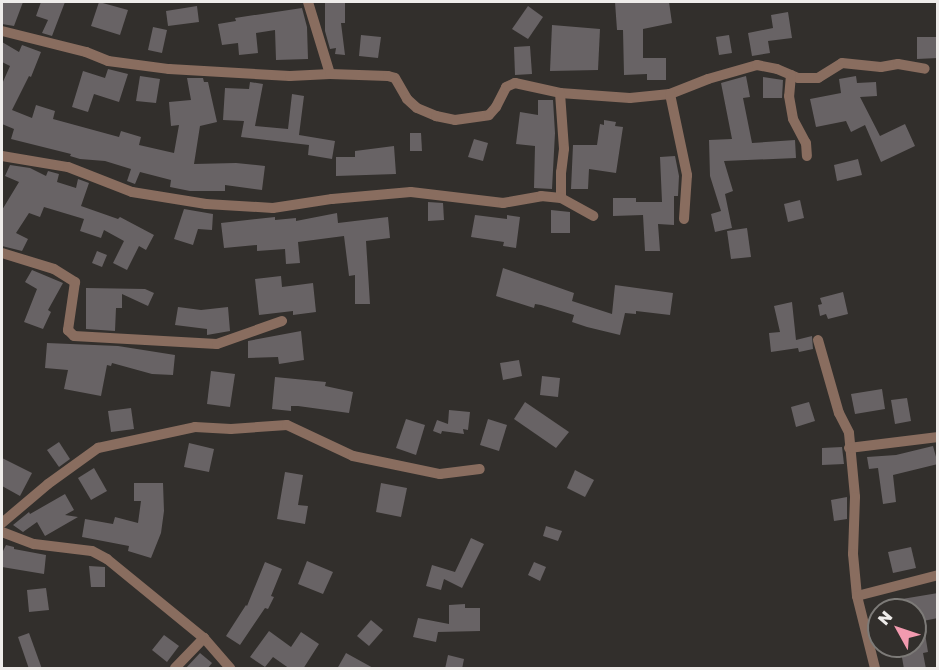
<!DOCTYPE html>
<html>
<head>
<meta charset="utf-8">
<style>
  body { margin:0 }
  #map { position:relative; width:939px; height:670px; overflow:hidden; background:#322f2c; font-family:"Golos Text",sans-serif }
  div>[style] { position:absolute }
  .building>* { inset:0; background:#686365 }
  .minor>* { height:10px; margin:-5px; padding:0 5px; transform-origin:5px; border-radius:5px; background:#896d5f }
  span { translate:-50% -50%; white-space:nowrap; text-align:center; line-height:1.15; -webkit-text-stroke:5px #322f2c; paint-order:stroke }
  .frame { position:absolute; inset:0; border:3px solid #eeecea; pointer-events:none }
  .north { position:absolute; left:867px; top:598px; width:60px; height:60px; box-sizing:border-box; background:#322f2c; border:2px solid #7d7b78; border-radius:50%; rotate:310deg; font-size:16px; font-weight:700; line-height:24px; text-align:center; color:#eeecea }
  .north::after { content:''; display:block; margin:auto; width:21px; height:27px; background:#f29aaf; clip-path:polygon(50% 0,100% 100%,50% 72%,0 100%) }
</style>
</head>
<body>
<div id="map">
  <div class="building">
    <div style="clip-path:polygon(2px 2px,23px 2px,14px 26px,2px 24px)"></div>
    <div style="clip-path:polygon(41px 2px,65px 2px,52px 36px,42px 33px,48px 20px,36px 16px)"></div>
    <div style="clip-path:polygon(99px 2px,128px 10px,120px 35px,91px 26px)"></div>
    <div style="clip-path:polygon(325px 2px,345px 2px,345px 23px,341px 23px,345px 55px,335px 54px,336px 48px,330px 49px,325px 31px)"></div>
    <div style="clip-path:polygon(615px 2px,669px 2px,672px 23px,643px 29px,643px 58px,666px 58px,666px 80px,647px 80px,647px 74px,624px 75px,623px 30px,617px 30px)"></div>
    <div style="clip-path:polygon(197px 6px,199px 22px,168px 26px,166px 11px)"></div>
    <div style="clip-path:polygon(528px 6px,543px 17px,528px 39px,512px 29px)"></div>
    <div style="clip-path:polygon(302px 8px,307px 27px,308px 59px,276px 60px,275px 30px,256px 33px,258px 53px,239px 55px,238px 43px,222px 45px,218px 24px,236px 21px,235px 18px)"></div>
    <div style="clip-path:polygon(788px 12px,792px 38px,768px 41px,770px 53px,752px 56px,748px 33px,773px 28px,771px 15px)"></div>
    <div style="clip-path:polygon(552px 25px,600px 29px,598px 70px,550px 71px)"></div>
    <div style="clip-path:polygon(153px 27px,167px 30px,162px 53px,148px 50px)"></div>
    <div style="clip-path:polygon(361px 35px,381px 37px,378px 58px,359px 56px)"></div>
    <div style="clip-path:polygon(729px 35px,732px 53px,719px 55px,716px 37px)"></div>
    <div style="clip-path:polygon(917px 37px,938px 37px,938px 58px,917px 59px)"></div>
    <div style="clip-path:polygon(2px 42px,19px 52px,22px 45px,41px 52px,31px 77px,29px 76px,12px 110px,32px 118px,36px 105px,55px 111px,53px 119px,119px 137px,121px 131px,141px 137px,139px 145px,174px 153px,179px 125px,171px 126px,169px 102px,191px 100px,187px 78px,203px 78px,204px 82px,208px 82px,217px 122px,200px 126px,194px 164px,236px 163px,265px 166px,262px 190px,225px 185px,225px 191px,190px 191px,170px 187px,171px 180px,140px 172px,135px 184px,127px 181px,131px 169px,105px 161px,80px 159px,70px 156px,71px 154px,11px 139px,14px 129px,2px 124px,2px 84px,10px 66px,2px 62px)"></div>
    <div style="clip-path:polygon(530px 46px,532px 74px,515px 75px,514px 47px)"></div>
    <div style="clip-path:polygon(108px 69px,128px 74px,119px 102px,94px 94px,88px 112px,72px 107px,83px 71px,105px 78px)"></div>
    <div style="clip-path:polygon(140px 76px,160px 79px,156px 103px,136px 101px)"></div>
    <div style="clip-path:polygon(746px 76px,750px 97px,743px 98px,752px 143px,795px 140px,796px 158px,724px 161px,733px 191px,725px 194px,732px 228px,715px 232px,711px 214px,721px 211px,710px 176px,709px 140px,732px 139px,721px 83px)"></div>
    <div style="clip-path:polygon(856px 76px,857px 83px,876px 82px,877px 96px,860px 97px,880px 136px,905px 124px,915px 146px,881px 162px,865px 125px,851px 132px,846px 121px,816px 127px,810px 99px,841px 93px,839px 79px)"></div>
    <div style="clip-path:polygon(763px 77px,783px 80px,782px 98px,763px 98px)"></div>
    <div style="clip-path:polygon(250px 82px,263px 84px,255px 126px,288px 129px,292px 94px,304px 96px,299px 135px,335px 141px,332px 159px,308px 155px,309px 145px,241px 137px,244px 121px,223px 120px,225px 88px,249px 89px)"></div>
    <div style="clip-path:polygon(538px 100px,553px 100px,555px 133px,552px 189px,534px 188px,535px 146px,516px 144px,520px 112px,538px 115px)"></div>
    <div style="clip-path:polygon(604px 120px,616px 122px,615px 126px,623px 127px,616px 173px,589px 169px,588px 189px,571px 189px,573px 145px,597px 145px,600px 124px,604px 125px)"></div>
    <div style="clip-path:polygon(410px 133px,421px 133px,422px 151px,410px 151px)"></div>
    <div style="clip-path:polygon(474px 139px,488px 143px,483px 161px,468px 157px)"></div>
    <div style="clip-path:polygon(394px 146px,396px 174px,336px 176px,336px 157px,355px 157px,355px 151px)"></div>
    <div style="clip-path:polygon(675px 156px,679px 176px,678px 196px,674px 196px,674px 225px,658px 224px,660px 251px,645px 251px,643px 215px,613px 216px,613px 198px,636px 198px,636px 202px,662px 202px,660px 157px)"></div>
    <div style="clip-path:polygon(858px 159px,862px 175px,837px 181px,834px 165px)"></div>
    <div style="clip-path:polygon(10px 165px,30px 168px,46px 176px,48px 171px,59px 174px,57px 182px,76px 188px,78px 179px,89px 183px,81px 206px,118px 219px,120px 217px,154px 235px,146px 250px,139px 246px,127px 270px,113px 263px,124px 241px,104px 230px,101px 238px,80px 231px,84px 219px,44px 207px,40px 217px,29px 213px,16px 233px,28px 239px,22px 251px,2px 246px,2px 210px,19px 182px,5px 176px)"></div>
    <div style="clip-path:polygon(800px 200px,804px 218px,788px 222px,784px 204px)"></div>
    <div style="clip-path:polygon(428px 202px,443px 203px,444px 220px,428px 221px)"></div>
    <div style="clip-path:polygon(184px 209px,213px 214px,212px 230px,198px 229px,193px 245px,174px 239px)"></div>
    <div style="clip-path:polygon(551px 210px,570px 212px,570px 233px,551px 233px)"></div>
    <div style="clip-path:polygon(337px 213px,338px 223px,388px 217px,390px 238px,366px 241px,370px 304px,355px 304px,355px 275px,349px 276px,344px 236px,298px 242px,300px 263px,286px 264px,285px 249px,257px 251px,257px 245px,224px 248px,221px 223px,275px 217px,275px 220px,296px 218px,296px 221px)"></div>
    <div style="clip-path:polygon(475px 215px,507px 219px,507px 215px,520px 217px,516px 248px,503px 246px,504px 242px,471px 237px)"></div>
    <div style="clip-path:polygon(747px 228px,751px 257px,731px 259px,727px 231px)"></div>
    <div style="clip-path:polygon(97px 251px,107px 255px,102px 267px,92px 263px)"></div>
    <div style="clip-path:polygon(503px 268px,574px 293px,572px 301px,612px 314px,615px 285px,673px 293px,670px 315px,636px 311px,636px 314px,625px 313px,620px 335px,587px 327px,572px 322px,574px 315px,541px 305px,535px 304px,534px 308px,496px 296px)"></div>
    <div style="clip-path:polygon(32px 270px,63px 283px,48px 310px,51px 312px,43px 329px,24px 322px,37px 289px,25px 282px)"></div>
    <div style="clip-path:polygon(281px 276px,282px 287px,313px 283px,316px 312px,293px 315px,293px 311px,259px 315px,255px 279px)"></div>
    <div style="clip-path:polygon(86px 288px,145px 289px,154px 293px,148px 306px,122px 294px,122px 308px,116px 308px,115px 331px,86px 329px)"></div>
    <div style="clip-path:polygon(843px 292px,848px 314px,828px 319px,826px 314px,820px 316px,818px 305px,822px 304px,820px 298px)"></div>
    <div style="clip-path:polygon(792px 302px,796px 340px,812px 336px,813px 349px,799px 352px,798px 348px,771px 352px,769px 333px,780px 332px,774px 306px)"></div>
    <div style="clip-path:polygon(178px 307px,201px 310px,228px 307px,230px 331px,207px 335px,207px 329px,175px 325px)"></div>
    <div style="clip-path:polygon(301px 331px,304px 360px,279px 364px,278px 357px,248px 358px,248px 341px)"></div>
    <div style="clip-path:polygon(47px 343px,118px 346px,175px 355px,173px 375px,152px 374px,112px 363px,111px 366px,107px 365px,101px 396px,64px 389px,68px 370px,45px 368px)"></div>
    <div style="clip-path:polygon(519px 360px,522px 376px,503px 380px,500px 363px)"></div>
    <div style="clip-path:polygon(211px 371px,235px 374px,230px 407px,207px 404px)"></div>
    <div style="clip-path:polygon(542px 376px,560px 378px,558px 397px,540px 395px)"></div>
    <div style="clip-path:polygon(275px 377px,326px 382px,325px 386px,353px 392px,349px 413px,298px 406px,291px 406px,291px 411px,272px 409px)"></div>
    <div style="clip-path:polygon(882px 389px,885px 409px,855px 414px,851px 394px)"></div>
    <div style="clip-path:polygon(907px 398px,911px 421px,895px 424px,891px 400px)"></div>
    <div style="clip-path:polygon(525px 402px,569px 432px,556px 448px,514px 419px)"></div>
    <div style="clip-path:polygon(809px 402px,815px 421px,796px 427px,791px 407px)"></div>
    <div style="clip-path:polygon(131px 408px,134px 429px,111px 432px,108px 411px)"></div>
    <div style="clip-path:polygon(449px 410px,470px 412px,468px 430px,463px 429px,464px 434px,442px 431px,441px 434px,433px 431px,437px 420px,448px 424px)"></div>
    <div style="clip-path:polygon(406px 419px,425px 425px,416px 455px,396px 448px)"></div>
    <div style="clip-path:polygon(488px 419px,507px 425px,499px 451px,480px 445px)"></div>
    <div style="clip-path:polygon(59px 442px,70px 459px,59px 467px,47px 450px)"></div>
    <div style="clip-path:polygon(189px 443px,214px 449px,209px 472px,184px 467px)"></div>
    <div style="clip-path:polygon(933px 446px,938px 464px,893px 475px,896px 502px,883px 504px,878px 468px,869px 469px,867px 457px,896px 455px)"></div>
    <div style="clip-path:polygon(842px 447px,844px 464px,822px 465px,822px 448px)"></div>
    <div style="clip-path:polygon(2px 458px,32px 473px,20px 496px,2px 486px)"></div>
    <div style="clip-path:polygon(94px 468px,107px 491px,91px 500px,78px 478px)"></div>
    <div style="clip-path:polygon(575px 470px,594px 480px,585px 497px,567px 488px)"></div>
    <div style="clip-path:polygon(285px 472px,303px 475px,298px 505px,308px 506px,305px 524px,277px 519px)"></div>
    <div style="clip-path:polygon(134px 483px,163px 483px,164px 511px,161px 533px,151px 558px,128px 551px,129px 546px,82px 537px,85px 519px,113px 524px,115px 517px,138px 523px,141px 501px,134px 501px)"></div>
    <div style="clip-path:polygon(381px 483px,407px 488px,401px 517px,376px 512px)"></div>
    <div style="clip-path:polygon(65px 494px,74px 510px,65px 515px,78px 517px,45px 536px,37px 522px,23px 532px,13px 525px,29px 512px,30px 514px)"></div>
    <div style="clip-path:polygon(847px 497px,847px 519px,834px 521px,831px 500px)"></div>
    <div style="clip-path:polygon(546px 526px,562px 531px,558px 541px,543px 536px)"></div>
    <div style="clip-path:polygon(471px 538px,484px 544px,462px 588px,444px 579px,441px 590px,426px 586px,432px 565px,455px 572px)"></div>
    <div style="clip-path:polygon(6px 545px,14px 547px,14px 549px,46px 555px,44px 574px,2px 567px,2px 553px)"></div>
    <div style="clip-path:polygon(911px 547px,916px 568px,893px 573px,888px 552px)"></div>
    <div style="clip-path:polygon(307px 561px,333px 572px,323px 594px,298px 584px)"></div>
    <div style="clip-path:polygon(265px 562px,282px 569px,271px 596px,274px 597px,268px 609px,265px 608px,240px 645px,226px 636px,246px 605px,247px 606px)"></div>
    <div style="clip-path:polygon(534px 562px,546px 567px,540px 581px,528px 575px)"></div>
    <div style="clip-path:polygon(89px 566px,105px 567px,105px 587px,91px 587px)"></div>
    <div style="clip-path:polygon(46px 588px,49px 610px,29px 612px,27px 590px)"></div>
    <div style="clip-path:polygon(938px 593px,938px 618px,923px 621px,928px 652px,923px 653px,926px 669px,904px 669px,900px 646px,915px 646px,915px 610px,904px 610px,902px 599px)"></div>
    <div style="clip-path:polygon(465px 604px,465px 608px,480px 608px,480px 631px,438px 632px,436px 642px,413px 637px,418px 618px,449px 624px,449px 605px)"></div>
    <div style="clip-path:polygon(371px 620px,383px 630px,369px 646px,357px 636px)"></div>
    <div style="clip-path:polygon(269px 631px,291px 647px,301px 632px,319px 644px,303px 669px,290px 669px,273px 657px,265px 667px,250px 657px)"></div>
    <div style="clip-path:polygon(29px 633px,42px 669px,29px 669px,18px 637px)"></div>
    <div style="clip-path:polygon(164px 635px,179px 646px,167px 662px,152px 650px)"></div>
    <div style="clip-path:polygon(200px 653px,212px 663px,207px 669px,185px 669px)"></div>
    <div style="clip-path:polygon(346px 653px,375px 669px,337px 669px)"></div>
    <div style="clip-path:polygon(448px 655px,464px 659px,462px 669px,445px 669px)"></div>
  </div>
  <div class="minor">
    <div style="left:308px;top:2px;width:75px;rotate:73deg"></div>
    <div style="left:2px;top:31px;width:87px;rotate:14deg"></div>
    <div style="left:86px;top:52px;width:24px;rotate:22deg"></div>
    <div style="left:108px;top:61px;width:62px;rotate:7.5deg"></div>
    <div style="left:169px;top:69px;width:121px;rotate:3.3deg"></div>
    <div style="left:290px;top:76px;width:40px;rotate:-2.9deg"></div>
    <div style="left:330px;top:74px;width:58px;rotate:2deg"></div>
    <div style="left:388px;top:76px;width:7px;rotate:16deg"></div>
    <div style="left:395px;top:78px;width:24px;rotate:60deg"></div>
    <div style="left:407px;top:99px;width:13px;rotate:42deg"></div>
    <div style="left:417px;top:108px;width:21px;rotate:23deg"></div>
    <div style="left:436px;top:116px;width:19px;rotate:12deg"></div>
    <div style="left:455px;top:120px;width:34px;rotate:-8deg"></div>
    <div style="left:489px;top:115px;width:11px;rotate:-49deg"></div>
    <div style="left:496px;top:107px;width:22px;rotate:-63deg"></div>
    <div style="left:506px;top:87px;width:10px;rotate:-24deg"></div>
    <div style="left:515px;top:83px;width:46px;rotate:12.5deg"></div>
    <div style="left:560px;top:93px;width:70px;rotate:4.1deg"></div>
    <div style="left:630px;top:98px;width:40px;rotate:-5.7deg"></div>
    <div style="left:670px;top:94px;width:41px;rotate:-21.5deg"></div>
    <div style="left:708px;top:79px;width:51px;rotate:-15.9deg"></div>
    <div style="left:757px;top:65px;width:20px;rotate:11deg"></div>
    <div style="left:777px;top:69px;width:23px;rotate:23deg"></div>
    <div style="left:798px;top:78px;width:20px"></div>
    <div style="left:818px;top:78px;width:28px;rotate:-32deg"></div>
    <div style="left:842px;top:63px;width:39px;rotate:6deg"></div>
    <div style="left:881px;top:67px;width:17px;rotate:-10deg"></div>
    <div style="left:898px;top:64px;width:27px;rotate:10deg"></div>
    <div style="left:791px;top:75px;width:21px;rotate:95deg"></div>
    <div style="left:789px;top:96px;width:23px;rotate:80deg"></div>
    <div style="left:793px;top:119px;width:27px;rotate:62deg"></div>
    <div style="left:806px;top:143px;width:13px;rotate:86deg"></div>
    <div style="left:560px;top:93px;width:56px;rotate:85.9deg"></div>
    <div style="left:564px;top:149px;width:23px;rotate:97deg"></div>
    <div style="left:561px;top:172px;width:26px;rotate:90deg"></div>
    <div style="left:670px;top:94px;width:83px;rotate:78.1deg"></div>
    <div style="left:687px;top:175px;width:44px;rotate:93.9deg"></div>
    <div style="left:2px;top:156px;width:67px;rotate:9.5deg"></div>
    <div style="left:68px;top:167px;width:69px;rotate:21.3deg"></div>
    <div style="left:132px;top:192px;width:75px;rotate:9.2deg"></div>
    <div style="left:206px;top:204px;width:67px;rotate:3.4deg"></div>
    <div style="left:273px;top:208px;width:60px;rotate:-8.7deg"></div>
    <div style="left:332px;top:199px;width:79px;rotate:-5.1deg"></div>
    <div style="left:411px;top:192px;width:93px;rotate:6.8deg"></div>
    <div style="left:503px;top:203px;width:39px;rotate:-10deg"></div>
    <div style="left:541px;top:196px;width:20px;rotate:6deg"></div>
    <div style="left:561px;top:198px;width:37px;rotate:29deg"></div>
    <div style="left:2px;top:253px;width:54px;rotate:17.1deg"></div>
    <div style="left:54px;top:269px;width:25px;rotate:32deg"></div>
    <div style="left:75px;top:282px;width:49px;rotate:98.3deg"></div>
    <div style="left:68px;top:330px;width:8px;rotate:45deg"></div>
    <div style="left:74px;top:336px;width:143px;rotate:3.2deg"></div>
    <div style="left:217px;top:344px;width:69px;rotate:-19.5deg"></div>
    <div style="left:818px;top:340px;width:76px;rotate:74deg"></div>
    <div style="left:839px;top:413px;width:22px;rotate:63deg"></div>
    <div style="left:849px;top:433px;width:64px;rotate:84.6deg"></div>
    <div style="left:855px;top:497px;width:57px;rotate:92deg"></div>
    <div style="left:853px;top:554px;width:42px;rotate:84.6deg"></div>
    <div style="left:857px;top:596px;width:74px;rotate:76deg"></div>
    <div style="left:849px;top:448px;width:90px;rotate:-7deg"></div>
    <div style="left:2px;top:523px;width:60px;rotate:-40.3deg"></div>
    <div style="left:48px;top:484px;width:62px;rotate:-35.8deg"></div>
    <div style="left:98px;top:448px;width:99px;rotate:-12.2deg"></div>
    <div style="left:195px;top:427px;width:36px;rotate:3deg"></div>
    <div style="left:231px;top:429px;width:56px;rotate:-4.1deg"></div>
    <div style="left:287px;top:425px;width:73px;rotate:25.2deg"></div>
    <div style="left:353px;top:456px;width:89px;rotate:11.7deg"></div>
    <div style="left:440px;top:474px;width:40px;rotate:-7.1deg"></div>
    <div style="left:2px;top:532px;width:34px;rotate:21deg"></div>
    <div style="left:34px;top:544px;width:58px;rotate:6.9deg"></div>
    <div style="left:92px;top:551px;width:17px;rotate:28deg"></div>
    <div style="left:107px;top:559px;width:125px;rotate:39.2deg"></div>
    <div style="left:204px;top:638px;width:40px;rotate:49deg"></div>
    <div style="left:857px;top:596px;width:84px;rotate:-14.5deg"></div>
    <div style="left:175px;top:668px;width:42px;rotate:-46deg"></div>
  </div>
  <div class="frame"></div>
  <div class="north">N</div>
</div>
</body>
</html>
